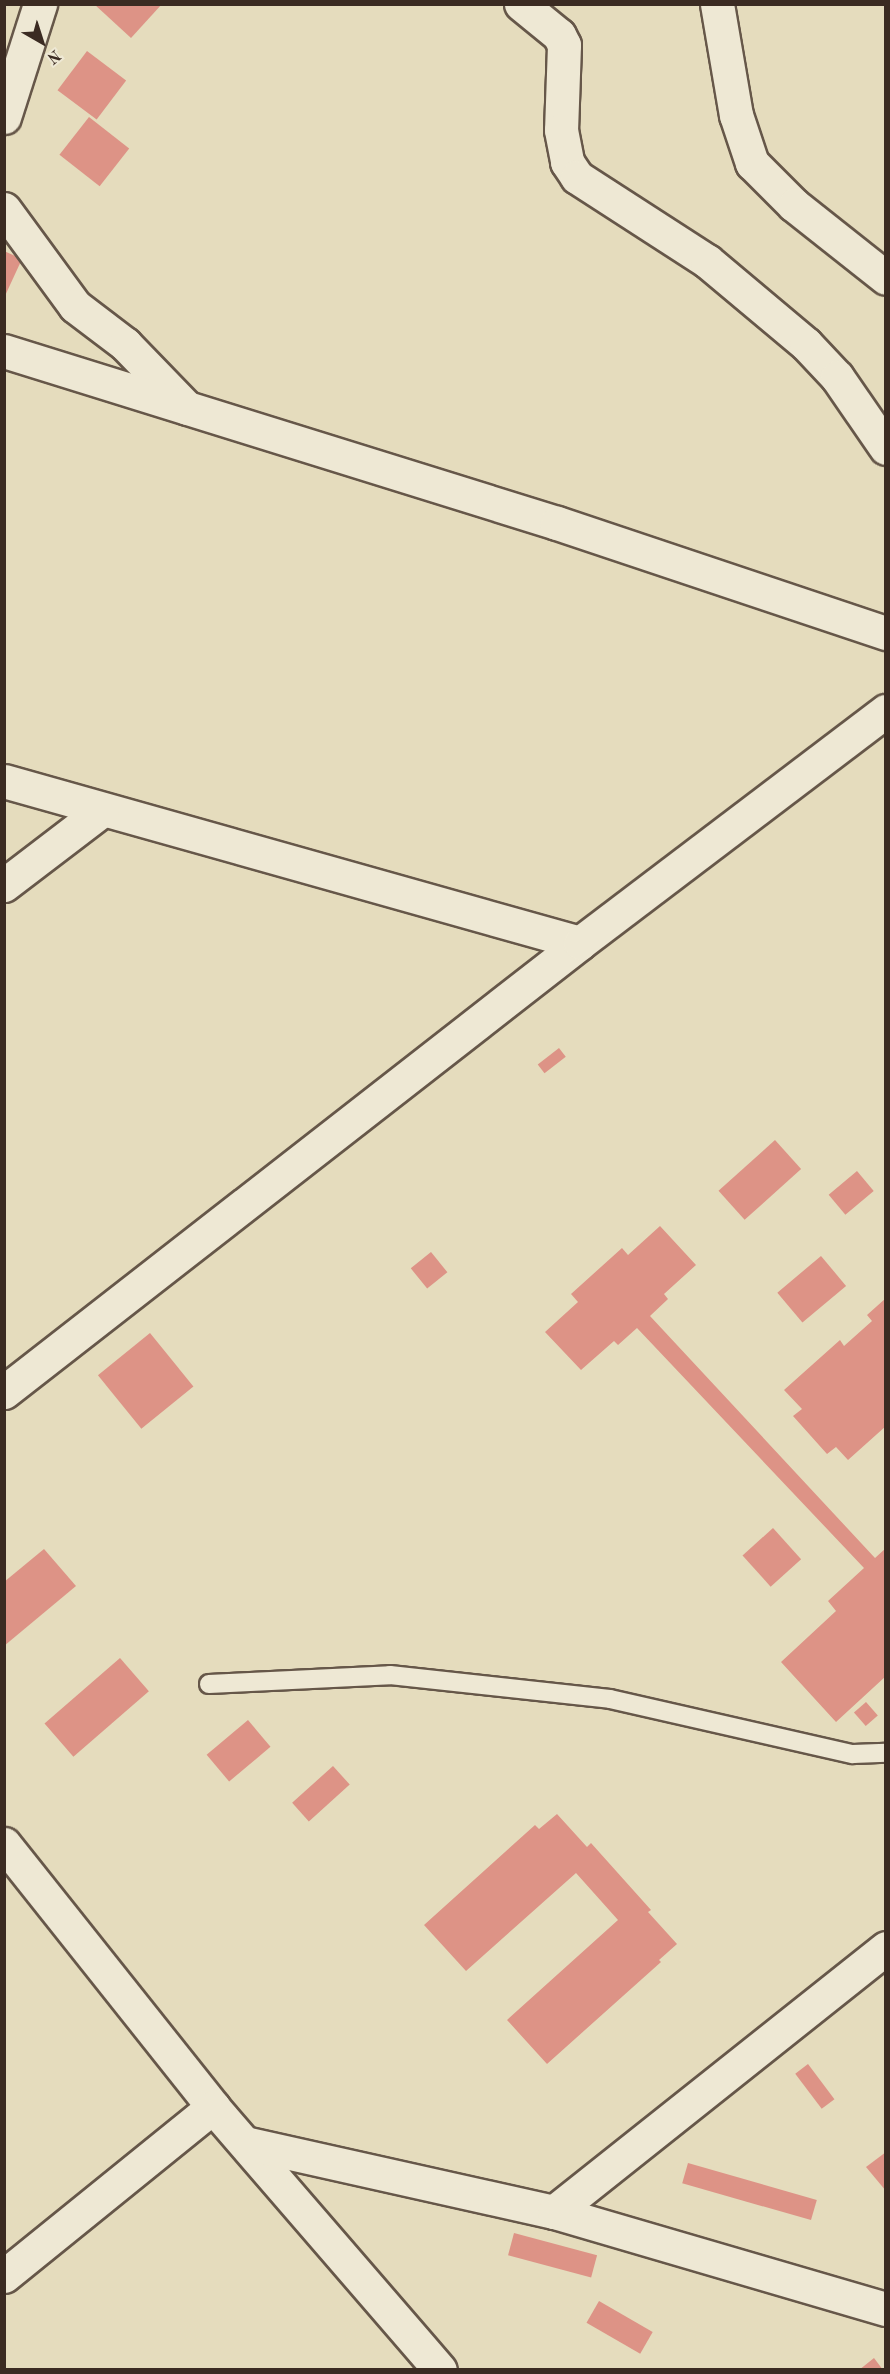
<!DOCTYPE html>
<style>
body{margin:0}
#map{position:relative;width:890px;height:2374px;overflow:hidden;background:#e5dcbd;font-family:"Old Standard TT",serif}
div>[style]{position:absolute}
[style*='--x']{left:calc(var(--x)*1px);top:calc(var(--y)*1px);width:calc(var(--w)*1px);rotate:calc(var(--a)*1deg)}
.building>*{inset:0;background:#dd9386;transform-origin:0 0}
.roads{filter:drop-shadow(2px 0 #665749) drop-shadow(-2px 0 #665749) drop-shadow(0 2px #665749) drop-shadow(0 -2px #665749)}
.lane>*{height:18px;margin:-9px;padding:0 9px;transform-origin:9px;border-radius:9px;background:#eee8d4}
.street>*{height:33px;margin:-16.5px;padding:0 16.5px;transform-origin:16.5px;border-radius:16.5px;background:#eee8d4}
.secondary>*{height:33px;margin:-16.5px;padding:0 16.5px;transform-origin:16.5px;border-radius:16.5px;background:#eee8d4}
span{translate:-50% -50%;white-space:nowrap;text-align:center;line-height:1.15;-webkit-text-stroke:4.5px #eee8d4;paint-order:stroke}
.frame{position:absolute;inset:0;border:6px solid #3b2b22;pointer-events:none}
.north{position:absolute;left:12px;top:12px;width:60px;height:60px;-webkit-text-stroke:4px #eee8d4;paint-order:stroke;rotate:141deg;font-size:16px;font-weight:700;line-height:24px;text-align:center;color:#3b2b22}
.north::after{content:'';display:block;margin:auto;width:21px;height:27px;background:#3b2b22;clip-path:polygon(50% 0,100% 100%,50% 72%,0 100%)}
</style>
<div id="map">
<div class="building">
<i style="clip-path:polygon(94px 4px,162px 4px,131px 38px)"></i>
<i style="left:87px;top:51px;width:49px;height:49px;rotate:37deg"></i>
<i style="left:89px;top:117px;width:51px;height:48px;rotate:38deg"></i>
<i style="clip-path:polygon(4px 251px,22px 259px,4px 298px)"></i>
<i style="left:559px;top:1048px;width:11px;height:27px;rotate:52deg"></i>
<i style="left:775px;top:1140px;width:39px;height:76px;rotate:48deg"></i>
<i style="left:857px;top:1171px;width:26px;height:37px;rotate:50deg"></i>
<i style="clip-path:polygon(660px 1226px,696px 1265px,664px 1294px,668px 1299px,650px 1316px,875px 1558px,886px 1548px,886px 1676px,836px 1722px,781px 1662px,836px 1611px,828px 1601px,864px 1568px,637px 1328px,618px 1345px,614px 1341px,581px 1370px,545px 1332px,578px 1302px,571px 1294px,622px 1248px,628px 1255px)"></i>
<i style="left:431px;top:1252px;width:26px;height:26px;rotate:51deg"></i>
<i style="left:821px;top:1256px;width:39px;height:57px;rotate:50deg"></i>
<i style="clip-path:polygon(886px 1298px,886px 1426px,848px 1460px,836px 1447px,827px 1454px,793px 1416px,802px 1409px,784px 1390px,840px 1340px,844px 1346px,872px 1321px,867px 1315px)"></i>
<i style="left:150px;top:1333px;width:69px;height:67px;rotate:51deg"></i>
<i style="left:773px;top:1528px;width:42px;height:41px;rotate:48deg"></i>
<i style="clip-path:polygon(44px 1549px,76px 1586px,4px 1646px,4px 1582px)"></i>
<i style="left:120px;top:1658px;width:44px;height:100px;rotate:49deg"></i>
<i style="left:866px;top:1702px;width:18px;height:16px;rotate:49deg"></i>
<i style="left:248px;top:1720px;width:35px;height:54px;rotate:50deg"></i>
<i style="left:333px;top:1766px;width:25px;height:55px;rotate:48deg"></i>
<i style="clip-path:polygon(557px 1814px,587px 1847px,591px 1843px,651px 1910px,648px 1912px,677px 1944px,659px 1960px,661px 1962px,547px 2064px,507px 2020px,618px 1920px,576px 1873px,466px 1971px,424px 1925px,535px 1825px,539px 1829px)"></i>
<i style="left:808px;top:2064px;width:44px;height:16px;rotate:53deg"></i>
<i style="clip-path:polygon(886px 2152px,886px 2191px,866px 2167px)"></i>
<i style="left:688px;top:2163px;width:134px;height:21px;rotate:16deg"></i>
<i style="left:514px;top:2233px;width:86px;height:23px;rotate:15deg"></i>
<i style="left:599px;top:2301px;width:62px;height:25px;rotate:30deg"></i>
<i style="clip-path:polygon(874px 2358px,883px 2370px,859px 2370px)"></i>
</div>
<div class="roads">
<div class="lane">
<i style="--x:209;--y:1684;--w:181;--a:-2.8"></i>
<i style="--x:390;--y:1675;--w:221;--a:6.2"></i>
<i style="--x:610;--y:1699;--w:249;--a:12.8"></i>
<i style="--x:853;--y:1754;--w:33;--a:-2"></i>
</div>
<div class="street">
<i style="--x:521;--y:4;--w:49;--a:39.2"></i>
<i style="--x:559;--y:35;--w:11;--a:63"></i>
<i style="--x:564;--y:45;--w:85;--a:92"></i>
<i style="--x:561;--y:130;--w:33;--a:79"></i>
<i style="--x:567;--y:162;--w:18;--a:56"></i>
<i style="--x:577;--y:177;--w:155;--a:32.9"></i>
<i style="--x:707;--y:261;--w:129;--a:40"></i>
<i style="--x:806;--y:344;--w:45;--a:46.8"></i>
<i style="--x:837;--y:377;--w:86;--a:55.4"></i>
<i style="--x:717;--y:4;--w:113;--a:80.3"></i>
<i style="--x:736;--y:115;--w:51;--a:71.6"></i>
<i style="--x:752;--y:163;--w:59;--a:45"></i>
<i style="--x:794;--y:205;--w:117;--a:38.4"></i>
<i style="--x:4;--y:117;--w:119;--a:-72.3"></i>
<i style="--x:4;--y:209;--w:120;--a:53.8"></i>
<i style="--x:75;--y:306;--w:63;--a:37.2"></i>
<i style="--x:125;--y:344;--w:89;--a:45.9"></i>
<i style="--x:4;--y:781;--w:598;--a:15.71"></i>
<i style="--x:4;--y:885;--w:123;--a:-37.4"></i>
<i style="--x:4;--y:1392;--w:730;--a:-37.94"></i>
<i style="--x:580;--y:943;--w:384;--a:-37.2"></i>
<i style="--x:4;--y:1844;--w:336;--a:51.5"></i>
<i style="--x:213;--y:2107;--w:347;--a:49.2"></i>
<i style="--x:245;--y:2143;--w:317;--a:12.6"></i>
<i style="--x:554;--y:2212;--w:346;--a:16.3"></i>
<i style="--x:554;--y:2212;--w:424;--a:-38.5"></i>
<i style="--x:4;--y:2276;--w:269;--a:-39"></i>
</div>
<div class="secondary">
<i style="--x:4;--y:351;--w:579;--a:17.28"></i>
<i style="--x:557;--y:523;--w:347;--a:18.5"></i>
</div>
</div>
<div class="frame"></div>
<div class="north">N</div>
</div>
